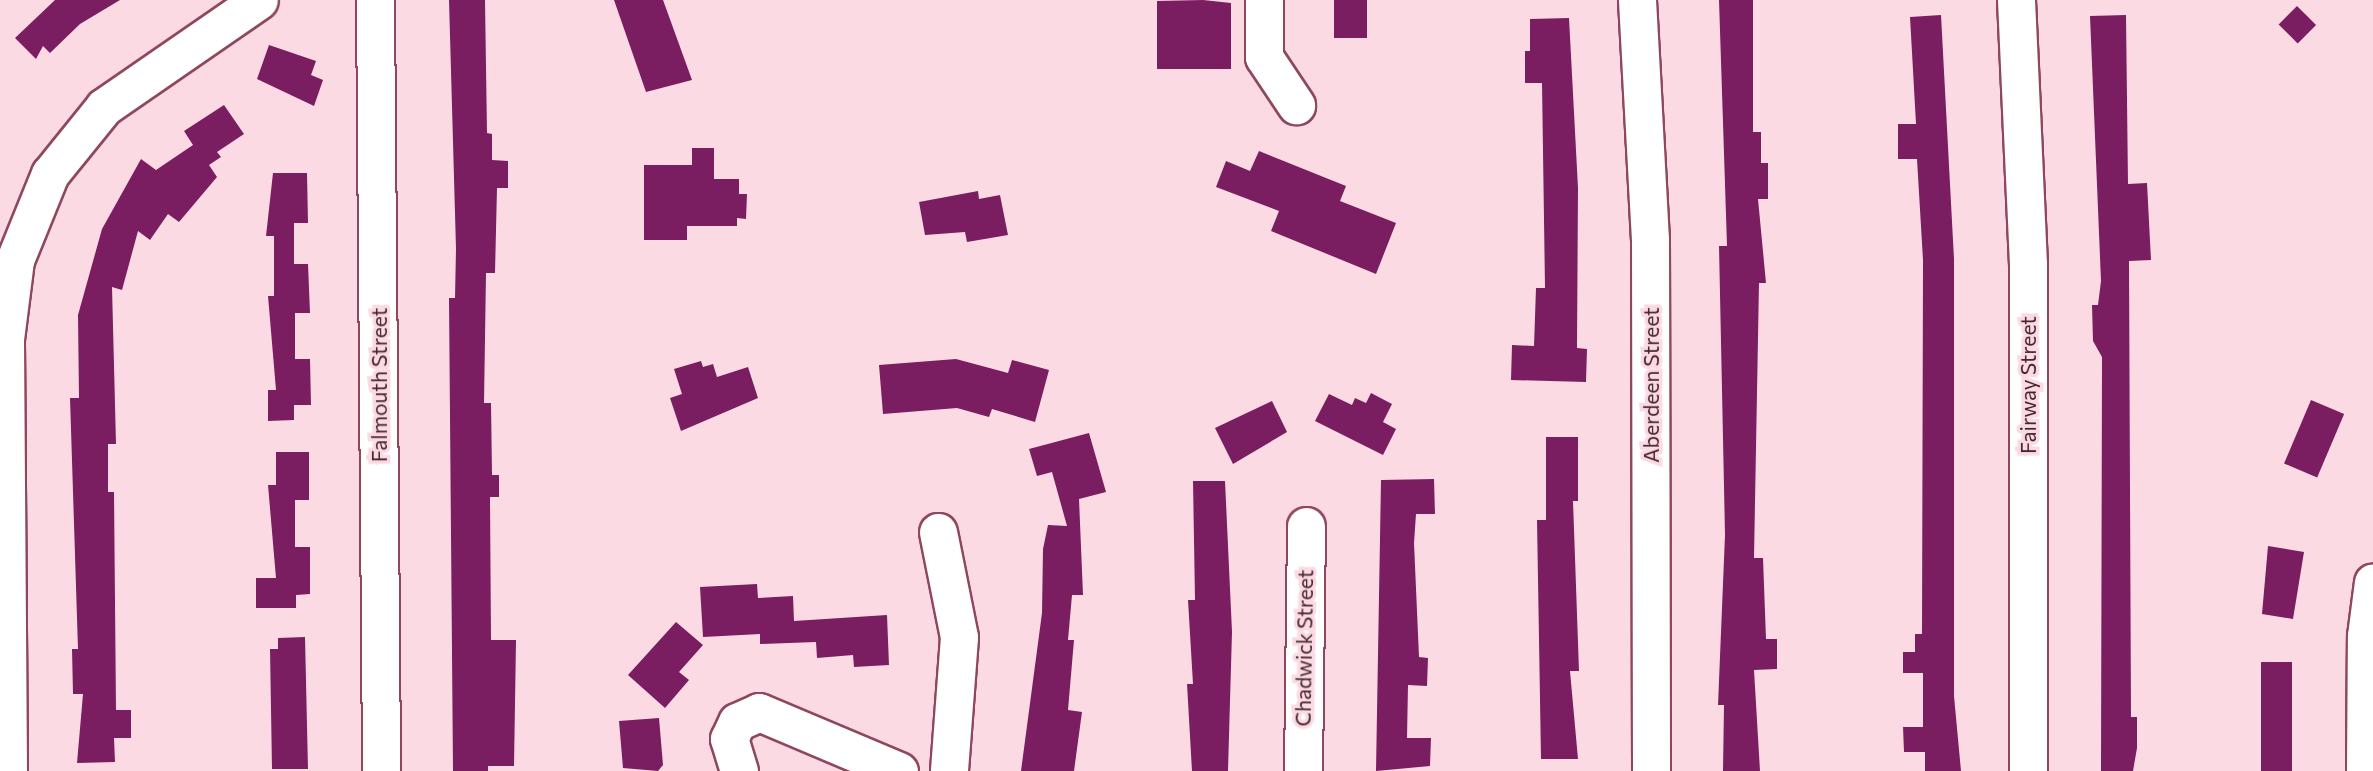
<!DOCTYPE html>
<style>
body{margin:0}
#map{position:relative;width:2373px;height:771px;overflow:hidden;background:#fcdae3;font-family:Commissioner,sans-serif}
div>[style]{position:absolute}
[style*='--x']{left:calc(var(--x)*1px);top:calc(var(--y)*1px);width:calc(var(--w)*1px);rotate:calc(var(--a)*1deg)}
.building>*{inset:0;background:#7a1d61;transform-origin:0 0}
.roads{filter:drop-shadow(2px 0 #8e485e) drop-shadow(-2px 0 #8e485e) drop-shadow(0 2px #8e485e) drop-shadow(0 -2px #8e485e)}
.minor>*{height:37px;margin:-18.5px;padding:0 18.5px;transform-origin:18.5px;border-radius:18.5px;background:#fff}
span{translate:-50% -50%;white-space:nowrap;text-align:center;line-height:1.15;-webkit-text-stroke:7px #fcdae3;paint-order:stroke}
.street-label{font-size:21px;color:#44252e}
</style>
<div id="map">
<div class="building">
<i style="clip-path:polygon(55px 0,120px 0,80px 24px,50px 53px,43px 46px,36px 59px,15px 38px)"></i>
<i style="clip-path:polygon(449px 0,485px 0,487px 133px,492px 134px,492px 160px,508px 161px,508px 188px,497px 188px,495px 273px,486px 273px,484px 403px,491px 403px,492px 475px,499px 475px,499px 497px,490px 497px,491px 640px,516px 640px,514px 766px,488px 766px,488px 771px,453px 771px,449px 298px,455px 298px,456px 249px)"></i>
<i style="clip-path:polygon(614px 0,663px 0,692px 80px,646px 92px)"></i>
<i style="clip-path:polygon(1203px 0,1231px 3px,1231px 69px,1157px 69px,1157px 1px)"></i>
<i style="left:1334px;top:0;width:33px;height:38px"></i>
<i style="clip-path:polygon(1719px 0,1753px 0,1753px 132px,1761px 132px,1761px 163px,1768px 163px,1768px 199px,1758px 199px,1766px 283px,1759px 283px,1754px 558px,1763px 558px,1766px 639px,1777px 639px,1777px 669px,1754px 670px,1760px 771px,1723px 771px,1724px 705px,1718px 705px,1725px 535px,1719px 246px,1727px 246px)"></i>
<i style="left:2297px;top:6px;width:27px;height:26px;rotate:45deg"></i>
<i style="clip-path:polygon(1941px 15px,1954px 259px,1954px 696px,1961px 771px,1925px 771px,1925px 752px,1904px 752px,1903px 727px,1923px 727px,1923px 673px,1903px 673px,1903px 652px,1915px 652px,1915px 634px,1922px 634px,1923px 260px,1917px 159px,1898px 159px,1898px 124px,1916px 124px,1910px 17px)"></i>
<i style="clip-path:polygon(2126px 15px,2128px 184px,2147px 183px,2151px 260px,2129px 261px,2131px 717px,2137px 717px,2137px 748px,2133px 771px,2101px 771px,2102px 357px,2093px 341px,2092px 305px,2098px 305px,2101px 281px,2090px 16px)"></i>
<i style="clip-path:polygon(1569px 18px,1578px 188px,1577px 348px,1587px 349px,1586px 382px,1511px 380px,1512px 345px,1534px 346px,1536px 288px,1545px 288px,1542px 83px,1525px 83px,1525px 51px,1530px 51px,1530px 19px)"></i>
<i style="clip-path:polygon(269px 45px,316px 61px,311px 75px,323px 80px,314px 106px,257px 79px)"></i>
<i style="clip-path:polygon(224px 105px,244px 134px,217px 152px,221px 157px,209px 165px,217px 177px,179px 222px,168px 214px,150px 240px,138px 231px,122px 290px,112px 287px,116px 444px,108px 444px,108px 492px,114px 492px,116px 710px,131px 710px,131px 738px,114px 738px,115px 762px,77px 763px,83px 694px,73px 694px,72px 649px,78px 649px,70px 398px,79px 398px,78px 315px,102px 229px,141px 159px,156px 170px,193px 145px,184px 131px)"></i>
<i style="clip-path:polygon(692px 148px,714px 148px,714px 179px,739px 179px,739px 194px,747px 194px,746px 219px,737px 218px,737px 226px,687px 226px,687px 240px,644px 240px,644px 165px,692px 165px)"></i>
<i style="clip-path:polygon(1259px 151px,1346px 186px,1340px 201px,1396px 223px,1376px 274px,1271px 231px,1279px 211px,1216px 187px,1226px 161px,1250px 171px)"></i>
<i style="clip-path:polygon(273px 173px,307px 173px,308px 223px,294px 223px,294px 264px,308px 264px,310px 313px,295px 313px,295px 359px,310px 359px,311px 405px,294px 405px,294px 420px,268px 421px,268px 390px,276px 390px,268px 296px,274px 296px,274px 236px,266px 236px)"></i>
<i style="clip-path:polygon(978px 191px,979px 199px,1000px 195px,1008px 235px,967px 242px,965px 232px,925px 235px,919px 202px)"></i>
<i style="clip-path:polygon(956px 359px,1008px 373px,1012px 360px,1049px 370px,1035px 422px,992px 409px,989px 417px,957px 408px,883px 414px,879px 365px)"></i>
<i style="clip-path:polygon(701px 361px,703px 367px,713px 364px,717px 377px,748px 367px,758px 398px,681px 431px,670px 398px,682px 394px,674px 369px)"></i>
<i style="clip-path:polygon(1371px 393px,1392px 404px,1383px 422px,1396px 429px,1383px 455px,1315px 421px,1329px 394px,1352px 405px,1355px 398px,1366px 403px)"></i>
<i style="left:2311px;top:400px;width:36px;height:69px;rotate:23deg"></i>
<i style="clip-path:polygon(1272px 401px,1287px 432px,1233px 464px,1215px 428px)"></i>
<i style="clip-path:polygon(1089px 433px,1106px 492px,1079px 499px,1083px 595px,1072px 595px,1068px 640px,1074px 640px,1068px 710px,1082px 712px,1074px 771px,1021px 771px,1042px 613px,1043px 549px,1048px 525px,1067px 526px,1052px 472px,1037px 476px,1029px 449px)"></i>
<i style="clip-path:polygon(1546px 437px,1578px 437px,1578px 501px,1573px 501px,1579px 671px,1570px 671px,1578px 759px,1541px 759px,1537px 520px,1546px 520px)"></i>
<i style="clip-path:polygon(276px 452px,309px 452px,309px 500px,295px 500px,295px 547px,310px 547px,310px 594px,296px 595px,296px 608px,256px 608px,256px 578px,276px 578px,268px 485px,276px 485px)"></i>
<i style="clip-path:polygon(1434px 479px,1435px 514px,1416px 514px,1414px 543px,1419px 657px,1428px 658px,1427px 686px,1408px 685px,1407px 738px,1431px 738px,1430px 766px,1376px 771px,1381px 480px)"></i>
<i style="clip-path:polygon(1193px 481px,1225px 481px,1232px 632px,1228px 771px,1192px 771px,1187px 684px,1193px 684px,1188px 600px,1195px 600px)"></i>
<i style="clip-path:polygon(2268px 546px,2304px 552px,2293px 619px,2262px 614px)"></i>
<i style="clip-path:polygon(757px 584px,758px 598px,793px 596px,794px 621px,887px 615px,889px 665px,854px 667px,853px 655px,817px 658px,816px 642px,760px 644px,760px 634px,703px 637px,700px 587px)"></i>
<i style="clip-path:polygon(676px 622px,703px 645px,679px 672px,689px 680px,665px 708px,628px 675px)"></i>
<i style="clip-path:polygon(305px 637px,308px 769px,272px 769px,270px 649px,278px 649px,278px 638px)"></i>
<i style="left:2261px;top:662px;width:31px;height:109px"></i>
<i style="clip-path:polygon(659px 718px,663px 765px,658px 771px,623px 768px,619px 721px)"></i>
</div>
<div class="roads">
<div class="minor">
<i style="--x:375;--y:0;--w:771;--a:89.55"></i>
<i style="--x:1264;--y:0;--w:57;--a:90"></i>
<i style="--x:1264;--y:57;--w:58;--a:56.3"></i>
<i style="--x:1637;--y:0;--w:239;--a:86.9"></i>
<i style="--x:1650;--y:239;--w:532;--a:89.89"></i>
<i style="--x:2016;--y:0;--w:264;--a:87.4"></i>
<i style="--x:2028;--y:264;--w:507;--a:90"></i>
<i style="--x:938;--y:532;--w:107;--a:78.7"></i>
<i style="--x:959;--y:637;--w:134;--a:94.3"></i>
<i style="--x:8;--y:771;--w:432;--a:-90.4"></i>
<i style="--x:5;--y:339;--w:80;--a:-82.8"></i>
<i style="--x:15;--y:260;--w:93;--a:-67.9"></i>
<i style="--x:50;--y:174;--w:86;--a:-51.1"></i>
<i style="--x:104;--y:107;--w:188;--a:-34.6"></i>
<i style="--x:739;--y:771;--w:34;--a:-107"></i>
<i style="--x:729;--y:739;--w:19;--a:-65"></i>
<i style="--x:737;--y:722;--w:24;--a:-24"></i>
<i style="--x:759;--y:712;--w:152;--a:22.9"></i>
<i style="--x:1303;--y:771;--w:245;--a:-89.3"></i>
<i style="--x:2365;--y:771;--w:135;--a:-89.6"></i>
<i style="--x:2366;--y:636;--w:54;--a:-82.6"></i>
</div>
</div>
<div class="street-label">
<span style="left:379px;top:385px;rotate:-90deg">Falmouth Street</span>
<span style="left:1651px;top:385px;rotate:-90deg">Aberdeen Street</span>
<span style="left:2028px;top:385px;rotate:-90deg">Fairway Street</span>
<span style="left:1304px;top:648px;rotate:-89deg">Chadwick Street</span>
</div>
</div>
